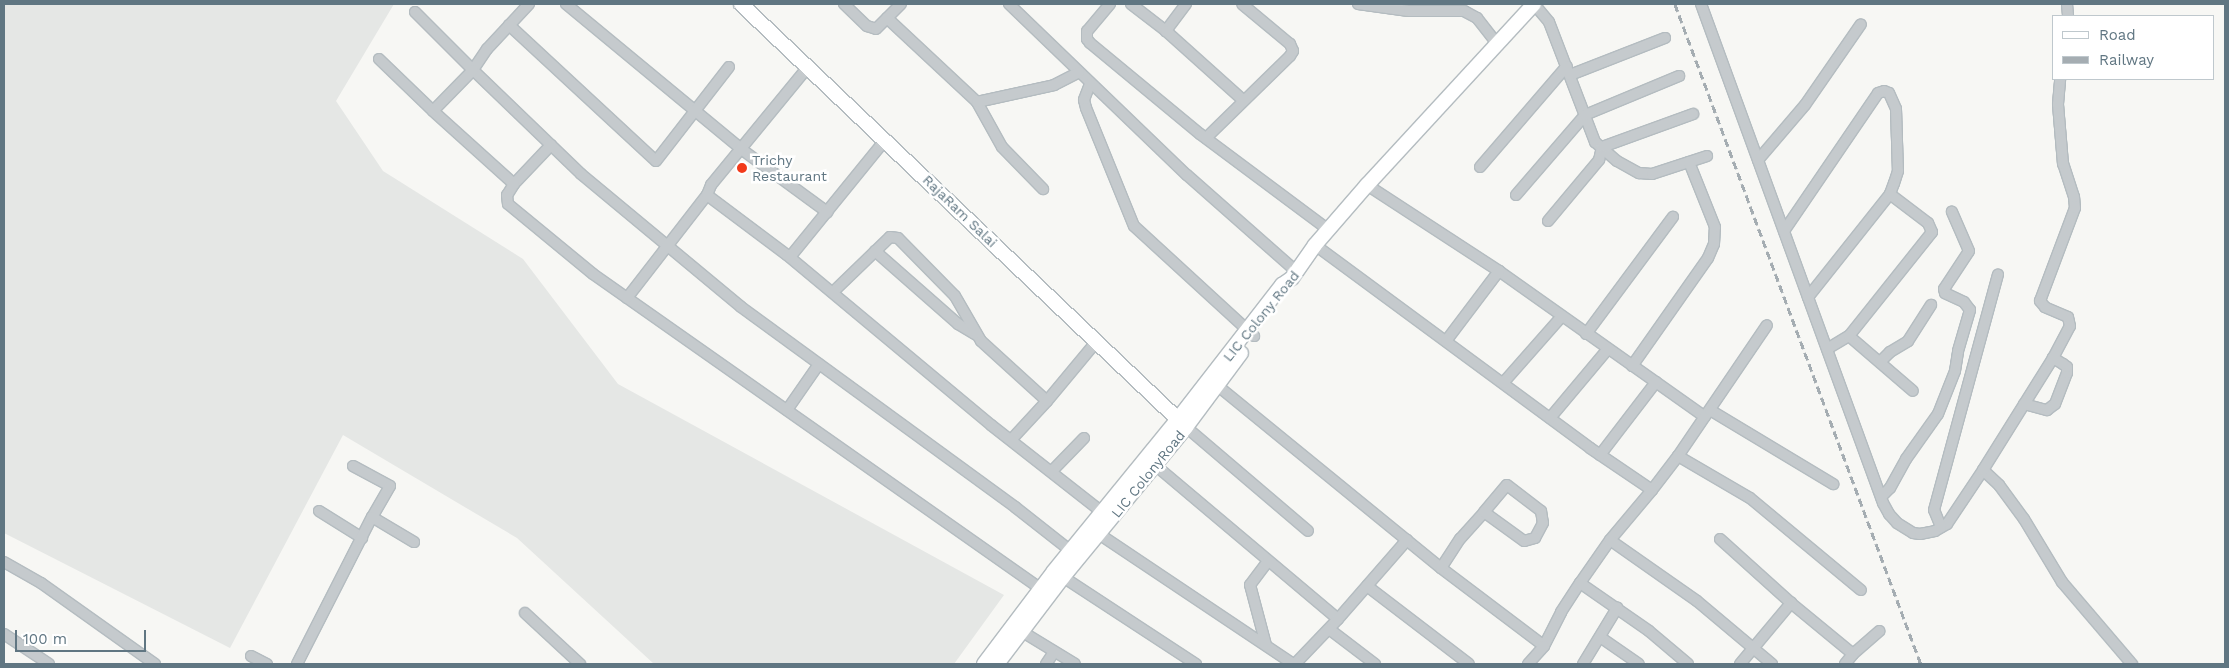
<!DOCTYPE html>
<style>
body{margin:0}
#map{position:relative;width:2229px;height:668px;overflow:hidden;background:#f7f7f4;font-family:"Work Sans",sans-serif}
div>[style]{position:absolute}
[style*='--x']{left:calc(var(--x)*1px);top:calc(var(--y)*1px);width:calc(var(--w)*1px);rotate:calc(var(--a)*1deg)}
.built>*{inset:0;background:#e5e7e5}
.roads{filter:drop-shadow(1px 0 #b4bcc0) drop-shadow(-1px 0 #b4bcc0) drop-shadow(0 1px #b4bcc0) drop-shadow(0 -1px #b4bcc0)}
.street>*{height:10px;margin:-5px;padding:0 5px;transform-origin:5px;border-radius:5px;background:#c5cacd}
.secondary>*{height:14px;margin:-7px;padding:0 7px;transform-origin:7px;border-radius:7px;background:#fff}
.rail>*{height:2.5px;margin-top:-1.25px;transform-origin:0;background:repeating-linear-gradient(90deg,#a5adb2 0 8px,transparent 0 12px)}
.dots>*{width:14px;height:14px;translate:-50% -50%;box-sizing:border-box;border:2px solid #fff;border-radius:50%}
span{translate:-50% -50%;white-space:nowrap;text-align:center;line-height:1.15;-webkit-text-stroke:5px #fff;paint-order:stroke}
.poi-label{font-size:14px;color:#607682}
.left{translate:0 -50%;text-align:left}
.street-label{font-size:14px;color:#607682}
.frame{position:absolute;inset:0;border:5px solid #607682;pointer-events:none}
.legend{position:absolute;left:2052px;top:15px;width:162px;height:65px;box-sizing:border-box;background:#fff;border:1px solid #bfc8cd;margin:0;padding:6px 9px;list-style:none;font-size:15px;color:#607682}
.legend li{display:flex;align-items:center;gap:10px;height:25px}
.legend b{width:25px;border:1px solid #bfc8cd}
.scale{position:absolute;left:15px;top:630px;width:131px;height:22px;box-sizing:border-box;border:2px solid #607682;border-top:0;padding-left:6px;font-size:15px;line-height:18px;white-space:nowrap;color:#607682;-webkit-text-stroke:4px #fff;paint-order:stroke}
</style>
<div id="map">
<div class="built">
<i style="clip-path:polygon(4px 4px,394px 4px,336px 101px,383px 171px,523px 259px,618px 384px,1004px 595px,954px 664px,654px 664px,517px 538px,343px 435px,230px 648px,4px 533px)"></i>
</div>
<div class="roads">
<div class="street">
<i style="--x:529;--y:4;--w:62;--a:133"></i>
<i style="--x:487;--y:49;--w:25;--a:124"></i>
<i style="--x:473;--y:70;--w:150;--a:43.9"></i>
<i style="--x:581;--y:174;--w:208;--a:39.7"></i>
<i style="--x:741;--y:307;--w:339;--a:36.1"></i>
<i style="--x:1015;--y:507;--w:71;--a:38.2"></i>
<i style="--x:566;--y:4;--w:227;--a:39.6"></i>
<i style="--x:741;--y:149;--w:107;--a:36.2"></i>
<i style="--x:844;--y:4;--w:32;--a:44"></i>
<i style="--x:867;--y:26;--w:9;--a:18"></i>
<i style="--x:876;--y:29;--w:35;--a:-45"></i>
<i style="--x:1009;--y:4;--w:247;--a:43.9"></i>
<i style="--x:1187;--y:175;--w:147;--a:41.4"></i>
<i style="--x:1110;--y:4;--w:35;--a:130"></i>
<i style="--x:1087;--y:31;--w:8;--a:90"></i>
<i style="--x:1087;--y:39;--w:5;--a:53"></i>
<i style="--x:1090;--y:43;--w:143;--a:39.6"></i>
<i style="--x:1200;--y:134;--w:161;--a:36.7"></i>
<i style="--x:1131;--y:4;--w:44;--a:37.6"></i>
<i style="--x:1186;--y:4;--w:34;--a:127"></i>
<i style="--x:1166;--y:31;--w:103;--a:41.9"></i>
<i style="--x:1358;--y:4;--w:51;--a:7.8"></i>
<i style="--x:1409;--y:11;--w:55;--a:0"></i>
<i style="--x:1464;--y:11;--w:15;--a:28"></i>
<i style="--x:1477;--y:18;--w:34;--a:52"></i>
<i style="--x:1534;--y:4;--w:23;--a:50"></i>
<i style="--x:1549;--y:22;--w:129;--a:69"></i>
<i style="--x:1595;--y:142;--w:29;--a:41"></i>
<i style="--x:1617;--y:161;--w:25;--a:29"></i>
<i style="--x:1639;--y:173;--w:13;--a:4"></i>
<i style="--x:1652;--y:174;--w:58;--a:-18.1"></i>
<i style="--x:1701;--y:4;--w:531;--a:69.96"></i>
<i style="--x:1883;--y:503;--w:13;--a:61"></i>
<i style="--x:1889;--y:514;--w:12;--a:48"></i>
<i style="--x:1897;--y:523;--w:19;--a:32"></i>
<i style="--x:1913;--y:533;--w:7;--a:8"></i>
<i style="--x:1920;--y:534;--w:15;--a:-11"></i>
<i style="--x:1935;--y:531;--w:14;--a:-30"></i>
<i style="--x:1947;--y:524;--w:65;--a:-56.3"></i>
<i style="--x:1983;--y:470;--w:22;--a:43"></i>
<i style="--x:1999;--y:485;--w:42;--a:53.7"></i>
<i style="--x:2024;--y:519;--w:74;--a:58.9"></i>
<i style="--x:2062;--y:582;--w:108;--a:49.5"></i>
<i style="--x:2067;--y:4;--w:12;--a:85"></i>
<i style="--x:415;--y:12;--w:82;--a:45"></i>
<i style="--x:473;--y:70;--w:57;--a:134.3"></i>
<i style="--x:433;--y:111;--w:109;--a:42"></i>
<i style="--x:887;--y:18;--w:123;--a:43"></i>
<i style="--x:977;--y:102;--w:51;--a:60.9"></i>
<i style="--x:1002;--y:147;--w:59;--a:45.7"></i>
<i style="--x:509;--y:25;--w:200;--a:42.8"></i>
<i style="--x:656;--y:161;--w:119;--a:-52.2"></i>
<i style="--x:379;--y:59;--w:75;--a:43.9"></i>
<i style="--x:1570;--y:75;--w:102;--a:-21.3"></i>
<i style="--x:1090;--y:84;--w:17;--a:111"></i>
<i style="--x:1084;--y:100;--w:8;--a:76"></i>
<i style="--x:1086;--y:108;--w:127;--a:67.9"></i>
<i style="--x:1134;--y:226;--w:163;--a:42.5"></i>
<i style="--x:977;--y:102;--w:79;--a:-12.4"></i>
<i style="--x:1054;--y:85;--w:28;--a:-27"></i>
<i style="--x:1206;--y:138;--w:117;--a:-44.3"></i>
<i style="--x:1290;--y:56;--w:6;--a:-59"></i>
<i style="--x:1293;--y:51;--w:8;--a:-113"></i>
<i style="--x:1290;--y:44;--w:62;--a:-140.2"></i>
<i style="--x:551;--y:145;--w:54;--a:133.5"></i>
<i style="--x:514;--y:184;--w:13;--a:122"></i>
<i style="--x:507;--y:195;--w:9;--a:84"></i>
<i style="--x:508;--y:204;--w:110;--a:39.5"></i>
<i style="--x:593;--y:274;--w:548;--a:35.11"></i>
<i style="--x:1758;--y:160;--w:72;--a:-49.5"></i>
<i style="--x:1805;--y:105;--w:98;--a:-55.3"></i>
<i style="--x:1480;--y:167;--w:133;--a:-49.3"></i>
<i style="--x:1367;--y:185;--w:158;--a:33.1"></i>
<i style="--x:1499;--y:271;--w:252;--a:35.3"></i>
<i style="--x:707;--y:195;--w:11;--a:-68"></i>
<i style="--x:711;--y:185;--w:153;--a:-50.6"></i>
<i style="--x:1516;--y:195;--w:106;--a:-49.2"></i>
<i style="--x:1585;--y:115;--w:102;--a:-22.5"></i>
<i style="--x:1548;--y:221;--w:80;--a:-50.1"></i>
<i style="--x:1599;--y:160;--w:13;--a:-77"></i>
<i style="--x:1602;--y:147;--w:97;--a:-19.9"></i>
<i style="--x:1784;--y:231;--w:167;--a:-55.7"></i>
<i style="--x:1878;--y:93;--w:6;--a:-18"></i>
<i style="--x:1884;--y:91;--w:5;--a:22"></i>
<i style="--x:1889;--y:93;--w:17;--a:66"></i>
<i style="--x:1896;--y:109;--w:62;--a:88.2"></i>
<i style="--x:1898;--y:171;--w:13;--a:108"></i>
<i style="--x:1894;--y:183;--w:12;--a:110"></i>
<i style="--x:1890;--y:194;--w:132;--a:128.5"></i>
<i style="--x:1315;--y:245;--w:342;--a:36.4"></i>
<i style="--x:1590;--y:448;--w:75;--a:34.1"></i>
<i style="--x:1652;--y:490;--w:43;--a:-52.6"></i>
<i style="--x:1678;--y:456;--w:158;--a:-55.8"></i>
<i style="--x:875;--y:251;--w:111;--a:41.3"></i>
<i style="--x:958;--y:324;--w:21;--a:31"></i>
<i style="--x:790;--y:257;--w:152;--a:-50.9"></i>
<i style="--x:833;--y:292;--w:79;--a:-44"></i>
<i style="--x:890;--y:237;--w:8;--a:7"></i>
<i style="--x:898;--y:238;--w:81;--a:45.5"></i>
<i style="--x:955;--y:296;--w:52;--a:60"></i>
<i style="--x:981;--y:341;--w:89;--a:42.3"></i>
<i style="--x:1047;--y:401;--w:53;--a:132.7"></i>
<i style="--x:627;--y:298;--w:130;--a:-52.2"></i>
<i style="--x:707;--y:195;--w:100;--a:36.9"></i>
<i style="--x:787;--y:255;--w:266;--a:39.8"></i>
<i style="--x:991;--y:425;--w:141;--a:38.1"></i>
<i style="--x:1586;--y:334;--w:146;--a:-53.4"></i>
<i style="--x:1849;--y:336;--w:84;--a:40.7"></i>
<i style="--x:1446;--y:341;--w:88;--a:-52.9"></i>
<i style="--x:1827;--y:349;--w:26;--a:-31"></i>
<i style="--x:1849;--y:336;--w:133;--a:-51.4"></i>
<i style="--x:1932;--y:232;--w:10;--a:-114"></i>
<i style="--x:1928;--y:223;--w:48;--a:-142.7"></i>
<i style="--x:1880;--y:362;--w:14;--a:-45"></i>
<i style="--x:1890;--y:352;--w:21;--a:-31"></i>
<i style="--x:1908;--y:341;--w:43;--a:-57.4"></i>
<i style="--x:1632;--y:366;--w:132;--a:-54.9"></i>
<i style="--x:1708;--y:258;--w:15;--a:-67"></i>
<i style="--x:1714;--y:244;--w:17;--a:-87"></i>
<i style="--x:1715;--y:227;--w:70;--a:-111.8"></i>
<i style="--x:1213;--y:382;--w:294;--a:39.2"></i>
<i style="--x:1441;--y:568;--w:129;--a:37.1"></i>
<i style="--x:1544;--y:646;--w:38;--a:-63"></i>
<i style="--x:1561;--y:612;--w:35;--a:-57"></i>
<i style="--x:1580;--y:583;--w:52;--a:-55.1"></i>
<i style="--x:1610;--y:540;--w:65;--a:-50"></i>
<i style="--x:1503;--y:383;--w:89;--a:-48.6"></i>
<i style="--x:1047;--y:401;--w:78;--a:-50.2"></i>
<i style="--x:2024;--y:404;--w:24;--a:15"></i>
<i style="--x:2047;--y:410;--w:10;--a:-37"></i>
<i style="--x:2055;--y:404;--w:33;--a:-69"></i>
<i style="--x:2067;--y:373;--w:6;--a:-90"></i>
<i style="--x:2067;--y:367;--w:5;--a:-143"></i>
<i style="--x:2063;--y:364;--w:12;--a:-149"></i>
<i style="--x:787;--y:410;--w:56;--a:-55.2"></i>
<i style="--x:1710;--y:410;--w:144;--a:31"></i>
<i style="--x:1550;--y:418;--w:90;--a:-50"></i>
<i style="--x:1186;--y:427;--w:160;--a:40.4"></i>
<i style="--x:1600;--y:455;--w:92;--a:-52.5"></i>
<i style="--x:1678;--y:456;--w:83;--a:30.3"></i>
<i style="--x:1750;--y:498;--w:144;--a:39.7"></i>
<i style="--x:1155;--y:465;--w:239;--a:40.1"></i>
<i style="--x:1338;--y:619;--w:62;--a:133.7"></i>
<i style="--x:353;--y:466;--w:42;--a:28.4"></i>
<i style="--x:390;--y:486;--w:36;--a:120"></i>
<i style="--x:1983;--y:470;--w:132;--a:-58"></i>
<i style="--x:2053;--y:358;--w:36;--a:-62"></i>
<i style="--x:2070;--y:326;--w:9;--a:-103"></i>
<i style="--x:2068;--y:317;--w:25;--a:-157"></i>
<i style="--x:2045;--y:307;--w:8;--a:-130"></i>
<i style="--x:2040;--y:301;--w:99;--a:-69.4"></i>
<i style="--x:2075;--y:208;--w:11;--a:-95"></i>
<i style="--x:2074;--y:197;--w:35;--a:-108"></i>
<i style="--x:2063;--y:164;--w:60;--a:-94.8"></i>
<i style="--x:2058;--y:104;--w:25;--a:-85"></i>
<i style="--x:1052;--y:471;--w:46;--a:-45.9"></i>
<i style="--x:1881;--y:497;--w:13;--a:-45"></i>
<i style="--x:1890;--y:488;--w:33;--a:-61"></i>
<i style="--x:1906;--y:459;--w:55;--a:-54.6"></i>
<i style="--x:1938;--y:414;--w:46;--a:-68.4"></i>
<i style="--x:1955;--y:371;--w:20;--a:-81"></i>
<i style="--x:1958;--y:351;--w:43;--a:-73.7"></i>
<i style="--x:1970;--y:310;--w:10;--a:-127"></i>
<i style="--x:1964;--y:302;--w:21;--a:-155"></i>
<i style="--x:1945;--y:293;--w:4;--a:-104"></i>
<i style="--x:1944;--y:289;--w:45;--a:-56.7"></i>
<i style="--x:1969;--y:251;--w:43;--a:-113.6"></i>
<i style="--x:319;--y:511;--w:51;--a:32.1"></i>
<i style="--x:1941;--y:527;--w:18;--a:-112"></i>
<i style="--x:1934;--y:510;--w:244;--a:-74.8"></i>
<i style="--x:1099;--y:534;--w:234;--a:33.8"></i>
<i style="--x:1720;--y:539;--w:96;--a:42"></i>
<i style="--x:1791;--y:603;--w:80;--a:39.4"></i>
<i style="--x:1853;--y:654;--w:35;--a:-41"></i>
<i style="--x:1610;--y:540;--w:106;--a:35"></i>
<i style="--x:1697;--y:601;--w:98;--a:40"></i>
<i style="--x:4;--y:562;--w:43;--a:29.6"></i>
<i style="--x:41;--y:583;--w:140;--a:35.4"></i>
<i style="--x:1441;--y:568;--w:35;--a:-57"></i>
<i style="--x:1460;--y:539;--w:36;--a:-48"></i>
<i style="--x:1484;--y:512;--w:35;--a:-50"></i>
<i style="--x:1507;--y:485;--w:43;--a:37.4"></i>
<i style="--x:1541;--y:511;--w:12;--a:81"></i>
<i style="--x:1543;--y:523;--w:17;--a:118"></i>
<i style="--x:1535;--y:538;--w:11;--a:165"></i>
<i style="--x:1524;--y:541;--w:49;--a:-144.1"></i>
<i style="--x:1063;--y:577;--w:159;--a:33.2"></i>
<i style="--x:1580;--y:583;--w:84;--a:34.8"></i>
<i style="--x:1649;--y:631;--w:51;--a:40.2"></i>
<i style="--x:1367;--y:586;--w:128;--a:37.4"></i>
<i style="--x:525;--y:613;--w:75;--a:42.8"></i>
<i style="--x:1338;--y:619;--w:105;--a:-48.9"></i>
<i style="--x:1329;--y:629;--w:58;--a:37.3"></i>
<i style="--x:1021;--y:631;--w:63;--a:31.4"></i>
<i style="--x:4;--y:634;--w:54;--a:33.7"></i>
<i style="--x:1600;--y:637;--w:47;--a:34.7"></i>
<i style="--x:1266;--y:645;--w:62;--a:-104.9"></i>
<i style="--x:1250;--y:585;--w:30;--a:-53"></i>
<i style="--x:251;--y:656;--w:18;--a:27"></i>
<i style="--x:297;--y:664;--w:165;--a:-63"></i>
<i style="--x:372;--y:517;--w:49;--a:30.8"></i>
<i style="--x:1046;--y:664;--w:14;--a:-56"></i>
<i style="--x:1528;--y:664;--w:24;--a:-48"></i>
<i style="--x:1583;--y:664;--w:66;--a:-58.7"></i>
<i style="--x:1740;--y:664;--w:80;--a:-50.1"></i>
<i style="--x:1845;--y:664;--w:13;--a:-51"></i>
</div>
<div class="secondary">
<i style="--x:741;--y:4;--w:614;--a:43.55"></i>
<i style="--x:984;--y:664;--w:116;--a:-53"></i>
<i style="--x:1054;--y:571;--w:196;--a:-50.8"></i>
<i style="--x:1178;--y:419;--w:170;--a:-52.2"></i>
<i style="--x:1282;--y:285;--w:12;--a:-35"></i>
<i style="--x:1292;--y:278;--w:40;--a:-55.1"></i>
<i style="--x:1315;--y:245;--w:79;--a:-49.1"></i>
<i style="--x:1367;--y:185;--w:246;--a:-47.3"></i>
<i style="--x:997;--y:664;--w:109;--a:-52.8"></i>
<i style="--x:1063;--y:577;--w:194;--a:-50.6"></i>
<i style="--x:1186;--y:427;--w:92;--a:-53.4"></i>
</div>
</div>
<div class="rail">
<i style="--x:1675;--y:4;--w:704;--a:69.56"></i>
</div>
<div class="dots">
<i style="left:742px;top:168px;background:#f23a1a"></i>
</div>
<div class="poi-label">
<span class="left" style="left:752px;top:168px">Trichy<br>Restaurant</span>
</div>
<div class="street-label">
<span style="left:960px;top:211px;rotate:44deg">RajaRam Salai</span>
<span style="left:1261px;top:316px;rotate:-51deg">LIC Colony Road</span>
<span style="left:1148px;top:474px;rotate:-51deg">LIC ColonyRoad</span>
</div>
<div class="frame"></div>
<ul class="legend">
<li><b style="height:6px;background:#fff"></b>Road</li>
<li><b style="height:6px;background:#a5adb2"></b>Railway</li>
</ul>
<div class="scale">100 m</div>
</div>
